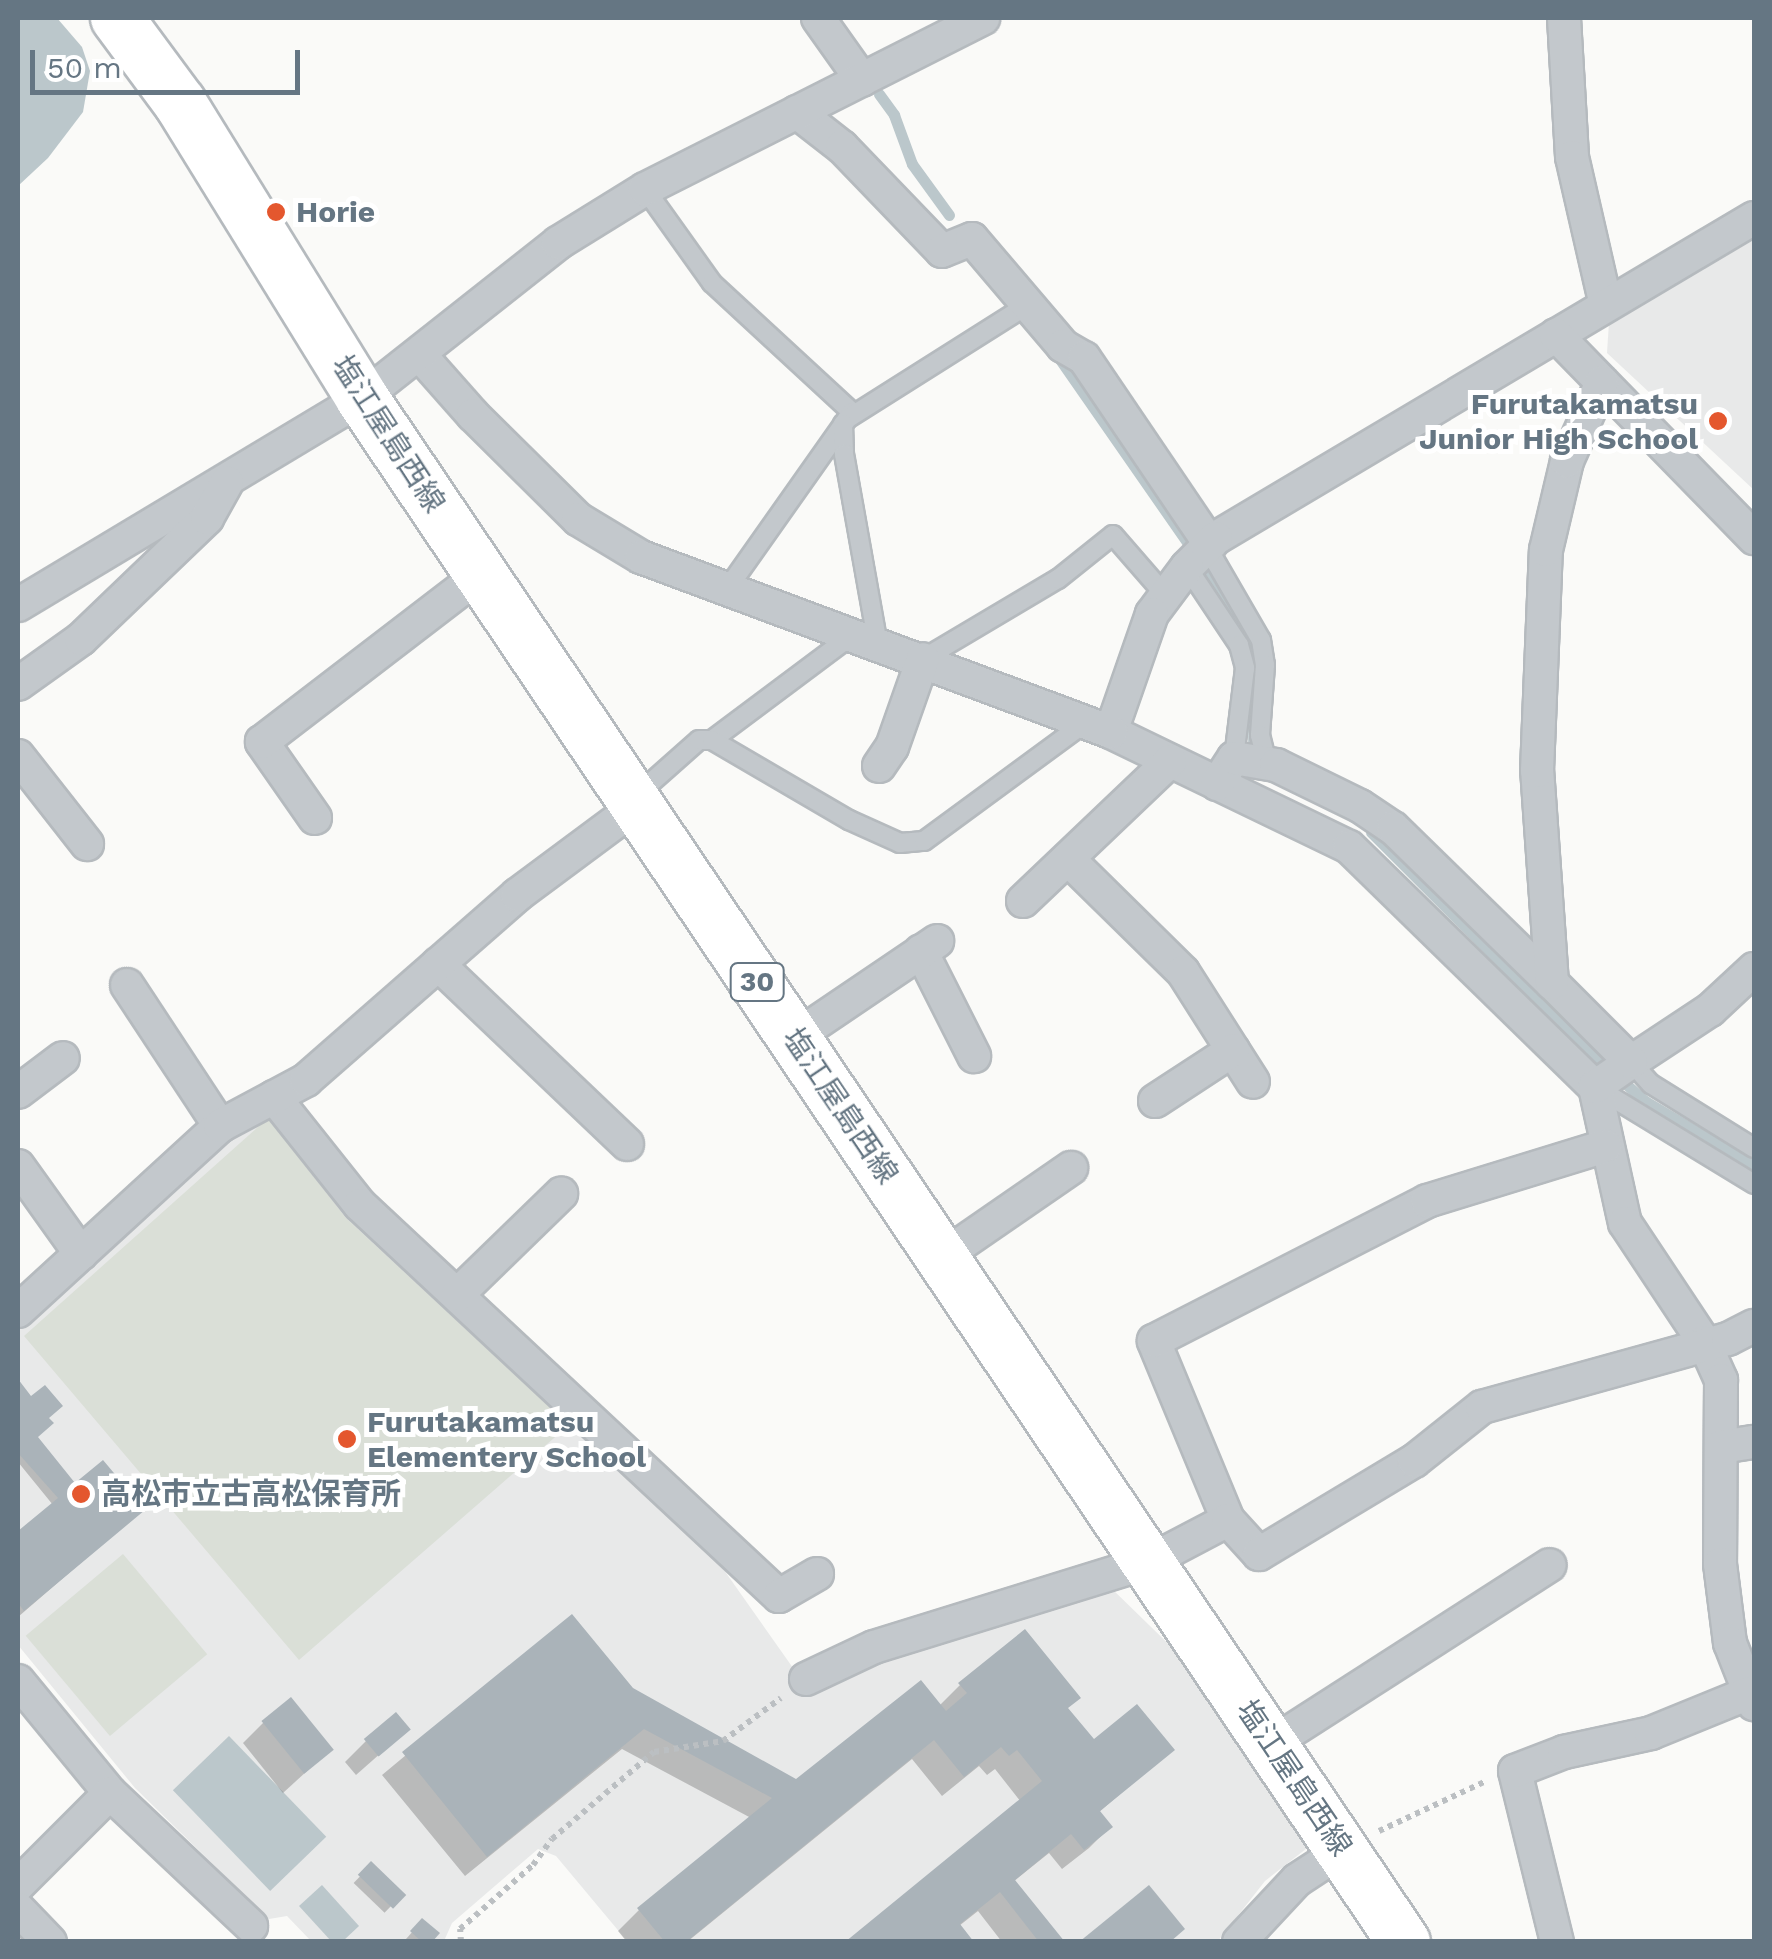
<!DOCTYPE html>
<meta charset="utf-8">
<style>
body{margin:0}
#map{position:relative;width:1772px;height:1959px;overflow:hidden;background:#fafaf8;font-family:"Work Sans","Noto Sans JP",sans-serif}
div>[style]{position:absolute}
[style*='--x']{left:calc(var(--x)*1px);top:calc(var(--y)*1px);width:calc(var(--w)*1px);rotate:calc(var(--a)*1deg)}
.built>*{inset:0;background:#e8e9e9}
.green>*{inset:0;background:#dadfd7;transform-origin:0 0}
.water>*{inset:0;background:#bbc7cb;transform-origin:0 0}
.shadow>*{inset:0;background:#0003;transform-origin:0 0}
.stream>*{height:11px;margin:-5.5px;padding:0 5.5px;transform-origin:5.5px;border-radius:5.5px;background:#bbc7cb}
.building>*{inset:0;background:#aab3b9;transform-origin:0 0}
.path>*{height:6px;margin-top:-3px;transform-origin:0;background:repeating-linear-gradient(90deg,#bbbfc2 0 5px,transparent 0 10px)}
.roads{filter:drop-shadow(2px 0 #b5babe) drop-shadow(-2px 0 #b5babe) drop-shadow(0 2px #b5babe) drop-shadow(0 -2px #b5babe)}
.service>*{height:18px;margin:-9px;padding:0 9px;transform-origin:9px;border-radius:9px;background:#c3c8cc}
.minor>*{height:32px;margin:-16px;padding:0 16px;transform-origin:16px;border-radius:16px;background:#c3c8cc}
.primary>*{height:52px;margin:-26px;padding:0 26px;transform-origin:26px;border-radius:26px;background:#fff}
.dots>*{width:28px;height:28px;translate:-50% -50%;box-sizing:border-box;border:5px solid #fff;border-radius:50%}
span{translate:-50% -50%;white-space:nowrap;text-align:center;line-height:1.15;-webkit-text-stroke:10px #fff;paint-order:stroke}
.shield-label span{padding:2px 8px;background:#fff;border:2px solid;border-radius:8px;-webkit-text-stroke-width:0}
.shield-label{font-size:28px;color:#657683;font-weight:700}
.poi-label{font-size:30px;color:#657683;font-weight:700}
.left{translate:0 -50%;text-align:left}
.right{translate:-100% -50%;text-align:right}
.street-label{font-size:30px;color:#657683}
.frame{position:absolute;inset:0;border:20px solid #657683;pointer-events:none}
.scale{position:absolute;left:30px;top:50px;width:270px;height:45px;box-sizing:border-box;border:5px solid #657683;border-top:0;padding-left:12px;font-size:30px;line-height:35px;white-space:nowrap;color:#657683;-webkit-text-stroke:8px #fff;paint-order:stroke}
</style>
<div id="map">
<div class="built">
<i style="clip-path:polygon(1754px 236px,1754px 490px,1607px 353px,1609px 322px)"></i>
<i style="clip-path:polygon(267px 1109px,700px 1536px,810px 1692px,873px 1662px,1108px 1585px,1188px 1663px,1311px 1845px,1265px 1881px,1218px 1941px,627px 1941px,556px 1856px,538px 1849px,452px 1923px,444px 1941px,311px 1941px,287px 1916px,269px 1919px,135px 1788px,18px 1645px,18px 1327px)"></i>
</div>
<div class="green">
<i style="clip-path:polygon(268px 1118px,346px 1218px,569px 1425px,299px 1660px,24px 1336px)"></i>
<i style="left:123px;top:1554px;width:131px;height:127px;rotate:50deg"></i>
</div>
<div class="water">
<i style="clip-path:polygon(18px 18px,57px 18px,82px 47px,90px 71px,83px 112px,48px 158px,18px 186px)"></i>
<i style="left:229px;top:1736px;width:140px;height:78px;rotate:46deg"></i>
<i style="clip-path:polygon(322px 1885px,359px 1926px,343px 1941px,331px 1941px,299px 1906px)"></i>
</div>
<div class="shadow">
<i style="clip-path:polygon(18px 1383px,47px 1419px,36px 1438px,72px 1482px,142px 1510px,18px 1617px,18px 1534px,53px 1505px,18px 1462px)"></i>
<i style="clip-path:polygon(572px 1617px,631px 1690px,797px 1782px,939px 1706px,960px 1685px,1066px 1709px,1094px 1743px,1171px 1750px,1098px 1813px,1110px 1827px,1089px 1848px,1062px 1869px,1049px 1853px,1013px 1882px,1062px 1942px,1002px 1942px,978px 1911px,959px 1926px,849px 1942px,1021px 1802px,995px 1769px,987px 1775px,979px 1766px,942px 1796px,912px 1759px,687px 1942px,627px 1942px,618px 1931px,639px 1910px,751px 1818px,622px 1749px,465px 1876px,382px 1775px)"></i>
<i style="clip-path:polygon(264px 1722px,331px 1749px,283px 1793px,243px 1743px)"></i>
<i style="clip-path:polygon(407px 1730px,356px 1775px,345px 1762px,366px 1741px)"></i>
<i style="left:371px;top:1865px;width:43px;height:25px;rotate:44deg"></i>
<i style="clip-path:polygon(422px 1921px,429px 1942px,409px 1942px,406px 1939px)"></i>
</div>
<div class="stream">
<i style="--x:879;--y:94;--w:26;--a:54"></i>
<i style="--x:894;--y:115;--w:52;--a:69.8"></i>
<i style="--x:912;--y:164;--w:63;--a:54"></i>
<i style="--x:1057;--y:355;--w:263;--a:55.2"></i>
<i style="--x:1207;--y:571;--w:80;--a:59.9"></i>
<i style="--x:1247;--y:640;--w:24;--a:73"></i>
<i style="--x:1254;--y:663;--w:95;--a:90.6"></i>
<i style="--x:1371;--y:832;--w:313;--a:45.1"></i>
<i style="--x:1592;--y:1054;--w:71;--a:41.6"></i>
<i style="--x:1645;--y:1101;--w:127;--a:30.8"></i>
</div>
<div class="building">
<i style="clip-path:polygon(18px 1379px,31px 1396px,45px 1385px,63px 1406px,49px 1418px,54px 1423px,38px 1437px,75px 1483px,103px 1460px,145px 1510px,24px 1611px,18px 1603px,18px 1531px,58px 1498px,18px 1453px)"></i>
<i style="clip-path:polygon(572px 1614px,633px 1688px,796px 1779px,921px 1680px,946px 1711px,967px 1693px,958px 1683px,1025px 1629px,1081px 1698px,1068px 1708px,1094px 1739px,1137px 1704px,1175px 1750px,1100px 1811px,1113px 1827px,1084px 1850px,1071px 1834px,1015px 1880px,1065px 1942px,1039px 1942px,1000px 1892px,960px 1924px,974px 1942px,845px 1942px,1042px 1781px,1017px 1750px,1009px 1756px,1001px 1747px,964px 1777px,934px 1740px,686px 1942px,665px 1942px,637px 1908px,772px 1798px,644px 1729px,487px 1857px,402px 1752px)"></i>
<i style="left:291px;top:1697px;width:68px;height:38px;rotate:51deg"></i>
<i style="left:396px;top:1712px;width:23px;height:42px;rotate:50deg"></i>
<i style="left:371px;top:1861px;width:49px;height:19px;rotate:44deg"></i>
<i style="clip-path:polygon(1149px 1885px,1185px 1929px,1170px 1942px,1079px 1942px)"></i>
<i style="clip-path:polygon(422px 1918px,440px 1933px,432px 1942px,422px 1942px,410px 1931px)"></i>
</div>
<div class="path">
<i style="--x:1379;--y:1831;--w:118;--a:-25"></i>
<i style="--x:461;--y:1942;--w:13;--a:-94"></i>
<i style="--x:460;--y:1929;--w:97;--a:-41.2"></i>
<i style="--x:533;--y:1865;--w:32;--a:-54"></i>
<i style="--x:552;--y:1839;--w:134;--a:-40.5"></i>
<i style="--x:654;--y:1752;--w:70;--a:-9.1"></i>
<i style="--x:723;--y:1741;--w:72;--a:-36.6"></i>
</div>
<div class="roads">
<div class="service">
<i style="--x:645;--y:189;--w:115;--a:54.5"></i>
<i style="--x:712;--y:283;--w:190;--a:42.7"></i>
<i style="--x:852;--y:412;--w:220;--a:125.2"></i>
<i style="--x:847;--y:419;--w:215;--a:-32.3"></i>
<i style="--x:843;--y:424;--w:30;--a:88"></i>
<i style="--x:844;--y:454;--w:194;--a:79.9"></i>
<i style="--x:1207;--y:547;--w:108;--a:59.9"></i>
<i style="--x:1261;--y:640;--w:25;--a:81"></i>
<i style="--x:1265;--y:665;--w:70;--a:94.1"></i>
<i style="--x:1260;--y:735;--w:30;--a:76"></i>
<i style="--x:1187;--y:567;--w:94;--a:56.3"></i>
<i style="--x:1239;--y:645;--w:24;--a:75"></i>
<i style="--x:1245;--y:668;--w:91;--a:97"></i>
<i style="--x:923;--y:659;--w:157;--a:-30.7"></i>
<i style="--x:1058;--y:579;--w:70;--a:-38.7"></i>
<i style="--x:1113;--y:535;--w:81;--a:49"></i>
<i style="--x:712;--y:740;--w:174;--a:-36.8"></i>
<i style="--x:638;--y:794;--w:81;--a:-41.5"></i>
<i style="--x:699;--y:740;--w:13;--a:0"></i>
<i style="--x:712;--y:740;--w:159;--a:30.3"></i>
<i style="--x:849;--y:820;--w:56;--a:24.3"></i>
<i style="--x:900;--y:843;--w:24;--a:-5"></i>
<i style="--x:924;--y:841;--w:201;--a:-36.3"></i>
<i style="--x:1631;--y:1062;--w:30;--a:48"></i>
<i style="--x:1651;--y:1084;--w:121;--a:31.9"></i>
<i style="--x:1597;--y:1088;--w:184;--a:31.4"></i>
</div>
<div class="minor">
<i style="--x:818;--y:18;--w:76;--a:54.6"></i>
<i style="--x:1564;--y:18;--w:139;--a:86.7"></i>
<i style="--x:1572;--y:157;--w:152;--a:77.1"></i>
<i style="--x:797;--y:112;--w:57;--a:37.9"></i>
<i style="--x:842;--y:147;--w:144;--a:46.1"></i>
<i style="--x:942;--y:251;--w:32;--a:-22"></i>
<i style="--x:972;--y:239;--w:140;--a:49.6"></i>
<i style="--x:1063;--y:346;--w:24;--a:30"></i>
<i style="--x:1084;--y:358;--w:225;--a:55.9"></i>
<i style="--x:1754;--y:218;--w:626;--a:149.26"></i>
<i style="--x:1216;--y:538;--w:41;--a:135"></i>
<i style="--x:1187;--y:567;--w:59;--a:126.7"></i>
<i style="--x:1152;--y:614;--w:125;--a:109.2"></i>
<i style="--x:1111;--y:732;--w:264;--a:25.8"></i>
<i style="--x:1349;--y:847;--w:344;--a:44.3"></i>
<i style="--x:1595;--y:1087;--w:139;--a:77.6"></i>
<i style="--x:1625;--y:1223;--w:143;--a:56.4"></i>
<i style="--x:1704;--y:1342;--w:42;--a:65.9"></i>
<i style="--x:1721;--y:1380;--w:184;--a:90.3"></i>
<i style="--x:1720;--y:1564;--w:80;--a:82.8"></i>
<i style="--x:1730;--y:1643;--w:66;--a:68.5"></i>
<i style="--x:1556;--y:335;--w:284;--a:45.7"></i>
<i style="--x:419;--y:354;--w:81;--a:48.5"></i>
<i style="--x:473;--y:415;--w:148;--a:44.7"></i>
<i style="--x:578;--y:519;--w:74;--a:31.1"></i>
<i style="--x:641;--y:557;--w:502;--a:20.42"></i>
<i style="--x:18;--y:605;--w:401;--a:-31"></i>
<i style="--x:362;--y:398;--w:250;--a:-38.3"></i>
<i style="--x:558;--y:243;--w:102;--a:-31.8"></i>
<i style="--x:645;--y:189;--w:379;--a:-26.8"></i>
<i style="--x:18;--y:684;--w:77;--a:-35.5"></i>
<i style="--x:81;--y:639;--w:175;--a:-43.8"></i>
<i style="--x:207;--y:518;--w:41;--a:-60.9"></i>
<i style="--x:18;--y:756;--w:112;--a:51.9"></i>
<i style="--x:879;--y:766;--w:23;--a:-56"></i>
<i style="--x:892;--y:747;--w:93;--a:-70.6"></i>
<i style="--x:1217;--y:784;--w:31;--a:-57"></i>
<i style="--x:1234;--y:758;--w:43;--a:9.5"></i>
<i style="--x:1276;--y:765;--w:93;--a:26"></i>
<i style="--x:1360;--y:806;--w:40;--a:34"></i>
<i style="--x:1393;--y:828;--w:222;--a:44.3"></i>
<i style="--x:315;--y:818;--w:93;--a:-124.9"></i>
<i style="--x:262;--y:742;--w:276;--a:-37.5"></i>
<i style="--x:1068;--y:859;--w:161;--a:44.5"></i>
<i style="--x:1183;--y:972;--w:130;--a:57.5"></i>
<i style="--x:1023;--y:901;--w:203;--a:-43.6"></i>
<i style="--x:921;--y:951;--w:118;--a:63.2"></i>
<i style="--x:438;--y:964;--w:261;--a:43.6"></i>
<i style="--x:127;--y:985;--w:169;--a:56.6"></i>
<i style="--x:794;--y:1038;--w:173;--a:-34.1"></i>
<i style="--x:1631;--y:1062;--w:95;--a:-33.4"></i>
<i style="--x:1710;--y:1010;--w:60;--a:-43"></i>
<i style="--x:1595;--y:1087;--w:44;--a:-34.8"></i>
<i style="--x:1631;--y:1062;--w:112;--a:-135"></i>
<i style="--x:1552;--y:983;--w:213;--a:-94"></i>
<i style="--x:1537;--y:771;--w:221;--a:-87.7"></i>
<i style="--x:1546;--y:550;--w:91;--a:-76.7"></i>
<i style="--x:1567;--y:461;--w:86;--a:-66.1"></i>
<i style="--x:18;--y:1092;--w:56;--a:-37.1"></i>
<i style="--x:274;--y:1097;--w:138;--a:51.5"></i>
<i style="--x:360;--y:1205;--w:573;--a:43.02"></i>
<i style="--x:779;--y:1596;--w:44;--a:-30.1"></i>
<i style="--x:1155;--y:1101;--w:93;--a:-33.2"></i>
<i style="--x:18;--y:1166;--w:108;--a:54.4"></i>
<i style="--x:942;--y:1257;--w:157;--a:-34.6"></i>
<i style="--x:458;--y:1294;--w:144;--a:-44.2"></i>
<i style="--x:18;--y:1311;--w:274;--a:-42.5"></i>
<i style="--x:220;--y:1126;--w:98;--a:-28.1"></i>
<i style="--x:306;--y:1080;--w:281;--a:-41.2"></i>
<i style="--x:517;--y:895;--w:149;--a:-36.6"></i>
<i style="--x:1721;--y:1447;--w:33;--a:-9"></i>
<i style="--x:1228;--y:1520;--w:194;--a:-112.5"></i>
<i style="--x:1154;--y:1341;--w:307;--a:-27.1"></i>
<i style="--x:1427;--y:1201;--w:187;--a:-17.1"></i>
<i style="--x:806;--y:1679;--w:75;--a:-25.2"></i>
<i style="--x:874;--y:1647;--w:287;--a:-17.2"></i>
<i style="--x:1148;--y:1562;--w:90;--a:-27.7"></i>
<i style="--x:1228;--y:1520;--w:46;--a:47.6"></i>
<i style="--x:1259;--y:1554;--w:181;--a:-31"></i>
<i style="--x:1414;--y:1461;--w:87;--a:-38.5"></i>
<i style="--x:1482;--y:1407;--w:255;--a:-15.5"></i>
<i style="--x:1728;--y:1339;--w:29;--a:-27"></i>
<i style="--x:18;--y:1681;--w:145;--a:50.6"></i>
<i style="--x:110;--y:1793;--w:194;--a:43.3"></i>
<i style="--x:1271;--y:1744;--w:331;--a:-32.7"></i>
<i style="--x:18;--y:1885;--w:130;--a:-45"></i>
<i style="--x:18;--y:1909;--w:46;--a:45.9"></i>
<i style="--x:1239;--y:1942;--w:85;--a:-46.9"></i>
<i style="--x:1297;--y:1880;--w:55;--a:-33.1"></i>
<i style="--x:1557;--y:1942;--w:176;--a:-103.8"></i>
<i style="--x:1515;--y:1771;--w:53;--a:-21.2"></i>
<i style="--x:1564;--y:1752;--w:89;--a:-12.3"></i>
<i style="--x:1651;--y:1733;--w:106;--a:-22.2"></i>
</div>
<div class="primary">
<i style="--x:117;--y:18;--w:106;--a:53.5"></i>
<i style="--x:180;--y:103;--w:347;--a:58.3"></i>
<i style="--x:362;--y:398;--w:1863;--a:55.99"></i>
</div>
</div>
<div class="dots">
<i style="left:276px;top:212px;background:#e4572e"></i>
<i style="left:1718px;top:421px;background:#e4572e"></i>
<i style="left:347px;top:1439px;background:#e4572e"></i>
<i style="left:81px;top:1494px;background:#e4572e"></i>
</div>
<div class="shield-label">
<span style="left:757px;top:982px">30</span>
</div>
<div class="poi-label">
<span class="left" style="left:296px;top:212px">Horie</span>
<span class="right" style="left:1698px;top:421px">Furutakamatsu<br>Junior High School</span>
<span class="left" style="left:367px;top:1439px">Furutakamatsu<br>Elementery School</span>
<span class="left" style="left:101px;top:1494px">高松市立古高松保育所</span>
</div>
<div class="street-label">
<span style="left:388px;top:434px;rotate:57deg">塩江屋島西線</span>
<span style="left:840px;top:1106px;rotate:56deg">塩江屋島西線</span>
<span style="left:1294px;top:1778px;rotate:56deg">塩江屋島西線</span>
</div>
<div class="frame"></div>
<div class="scale">50 m</div>
</div>
